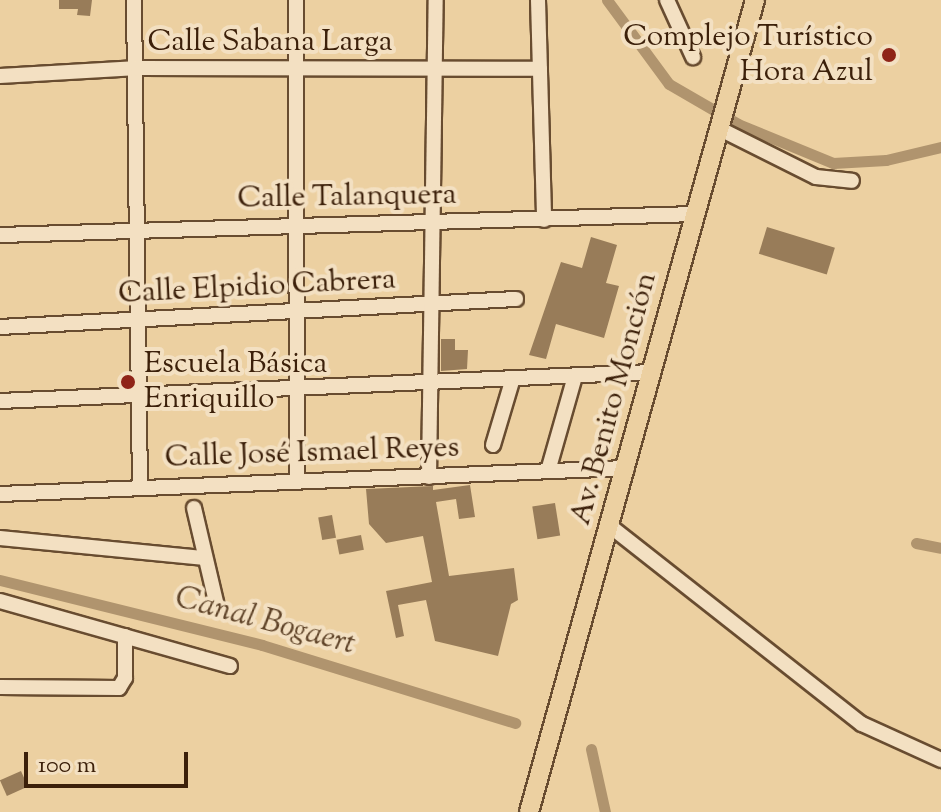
<!DOCTYPE html>
<meta charset="utf-8">
<style>
body{margin:0}
#map{position:relative;width:941px;height:812px;overflow:hidden;background:#ecd0a1;font-family:"Sorts Mill Goudy",serif}
div>[style]{position:absolute}
[style*='--x']{left:calc(var(--x)*1px);top:calc(var(--y)*1px);width:calc(var(--w)*1px);rotate:calc(var(--a)*1deg)}
.canal>*{height:11px;margin:-5.5px;padding:0 5.5px;transform-origin:5.5px;border-radius:5.5px;background:#b0946e}
.building>*{inset:0;background:#987c59;transform-origin:0 0}
.roads{filter:drop-shadow(2px 0 #684c30) drop-shadow(-2px 0 #684c30) drop-shadow(0 2px #684c30) drop-shadow(0 -2px #684c30)}
.minor>*{height:14px;margin:-7px;padding:0 7px;transform-origin:7px;border-radius:7px;background:#f3e0c2}
.major>*{height:18px;margin:-9px;padding:0 9px;transform-origin:9px;border-radius:9px;background:#ecd0a1}
.dots>*{width:22px;height:22px;translate:-50% -50%;box-sizing:border-box;border:4px solid #f3e0c2;border-radius:50%}
span{translate:-50% -50%;white-space:nowrap;text-align:center;line-height:1.15;-webkit-text-stroke:8px #f3e0c2;paint-order:stroke}
.poi-label{font-size:30px;color:#3c200a}
.right{translate:-100% -50%;text-align:right}
.left{translate:0 -50%;text-align:left}
.street-label{font-size:30px;color:#3c200a}
.water-label{font-size:32px;color:#5f4328;font-style:italic}
.scale{position:absolute;left:24px;top:752px;width:164px;height:36px;box-sizing:border-box;border:4px solid #3c200a;border-top:0;padding-left:10px;font-size:24px;line-height:28px;white-space:nowrap;color:#3c200a;-webkit-text-stroke:6px #f3e0c2;paint-order:stroke}
</style>
<div id="map">
<div class="canal">
<i style="--x:607;--y:0;--w:104;--a:53.6"></i>
<i style="--x:669;--y:84;--w:80;--a:30.1"></i>
<i style="--x:738;--y:124;--w:103;--a:22.3"></i>
<i style="--x:833;--y:163;--w:53;--a:-3.2"></i>
<i style="--x:886;--y:160;--w:57;--a:-13.3"></i>
<i style="--x:916;--y:543;--w:25;--a:11"></i>
<i style="--x:0;--y:580;--w:270;--a:13.9"></i>
<i style="--x:262;--y:645;--w:265;--a:17.1"></i>
<i style="--x:591;--y:749;--w:65;--a:77.5"></i>
</div>
<div class="building">
<i style="clip-path:polygon(59px 0,92px 0,90px 16px,77px 15px,78px 9px,59px 9px)"></i>
<i style="left:767px;top:227px;width:71px;height:28px;rotate:17deg"></i>
<i style="clip-path:polygon(591px 237px,617px 245px,606px 283px,619px 286px,604px 338px,556px 324px,546px 359px,529px 355px,561px 262px,582px 268px)"></i>
<i style="clip-path:polygon(441px 339px,455px 339px,455px 350px,468px 350px,467px 369px,441px 371px)"></i>
<i style="clip-path:polygon(470px 485px,475px 517px,459px 519px,456px 499px,436px 502px,449px 576px,514px 568px,518px 600px,511px 604px,498px 656px,435px 641px,426px 600px,398px 605px,404px 636px,396px 638px,386px 591px,432px 582px,423px 536px,386px 543px,369px 524px,366px 489px,433px 486px,433px 490px)"></i>
<i style="left:555px;top:503px;width:33px;height:23px;rotate:81deg"></i>
<i style="left:332px;top:515px;width:23px;height:14px;rotate:80deg"></i>
<i style="left:361px;top:535px;width:15px;height:25px;rotate:79deg"></i>
<i style="left:21px;top:771px;width:17px;height:23px;rotate:66deg"></i>
</div>
<div class="roads">
<div class="minor">
<i style="--x:134;--y:0;--w:487;--a:89.3"></i>
<i style="--x:296;--y:0;--w:480;--a:89.9"></i>
<i style="--x:538;--y:0;--w:220;--a:88.4"></i>
<i style="--x:667;--y:0;--w:63;--a:65.5"></i>
<i style="--x:0;--y:76;--w:138;--a:-3.3"></i>
<i style="--x:138;--y:68;--w:402;--a:0.1"></i>
<i style="--x:722;--y:130;--w:105;--a:26.6"></i>
<i style="--x:816;--y:177;--w:36;--a:6"></i>
<i style="--x:0;--y:235;--w:695;--a:-1.73"></i>
<i style="--x:0;--y:327;--w:517;--a:-3.11"></i>
<i style="--x:0;--y:401;--w:653;--a:-2.55"></i>
<i style="--x:493;--y:445;--w:70;--a:-73.4"></i>
<i style="--x:548;--y:471;--w:99;--a:-74.1"></i>
<i style="--x:429;--y:477;--w:477;--a:-89.2"></i>
<i style="--x:0;--y:494;--w:627;--a:-2.38"></i>
<i style="--x:194;--y:508;--w:101;--a:76.8"></i>
<i style="--x:610;--y:526;--w:320;--a:38.2"></i>
<i style="--x:862;--y:724;--w:87;--a:24.5"></i>
<i style="--x:0;--y:538;--w:206;--a:5.6"></i>
<i style="--x:0;--y:601;--w:239;--a:15.8"></i>
<i style="--x:0;--y:687;--w:119;--a:0.5"></i>
<i style="--x:119;--y:688;--w:12;--a:-59"></i>
<i style="--x:125;--y:678;--w:42;--a:-90"></i>
</div>
<div class="major">
<i style="--x:529;--y:812;--w:843;--a:-74.45"></i>
</div>
</div>
<div class="dots">
<i style="left:889px;top:55px;background:#8f2418"></i>
<i style="left:128px;top:382px;background:#8f2418"></i>
</div>
<div class="poi-label">
<span class="right" style="left:873px;top:55px">Complejo Turístico<br>Hora Azul</span>
<span class="left" style="left:144px;top:382px">Escuela Básica<br>Enriquillo</span>
</div>
<div class="street-label">
<span style="left:270px;top:43px">Calle Sabana Larga</span>
<span style="left:347px;top:198px;rotate:-1deg">Calle Talanquera</span>
<span style="left:257px;top:288px;rotate:-3deg">Calle Elpidio Cabrera</span>
<span style="left:615px;top:399px;rotate:-75deg">Av. Benito Monción</span>
<span style="left:312px;top:454px;rotate:-2deg">Calle José Ismael Reyes</span>
</div>
<div class="water-label">
<span style="left:265px;top:622px;rotate:15deg">Canal Bogaert</span>
</div>
<div class="scale">100 m</div>
</div>
